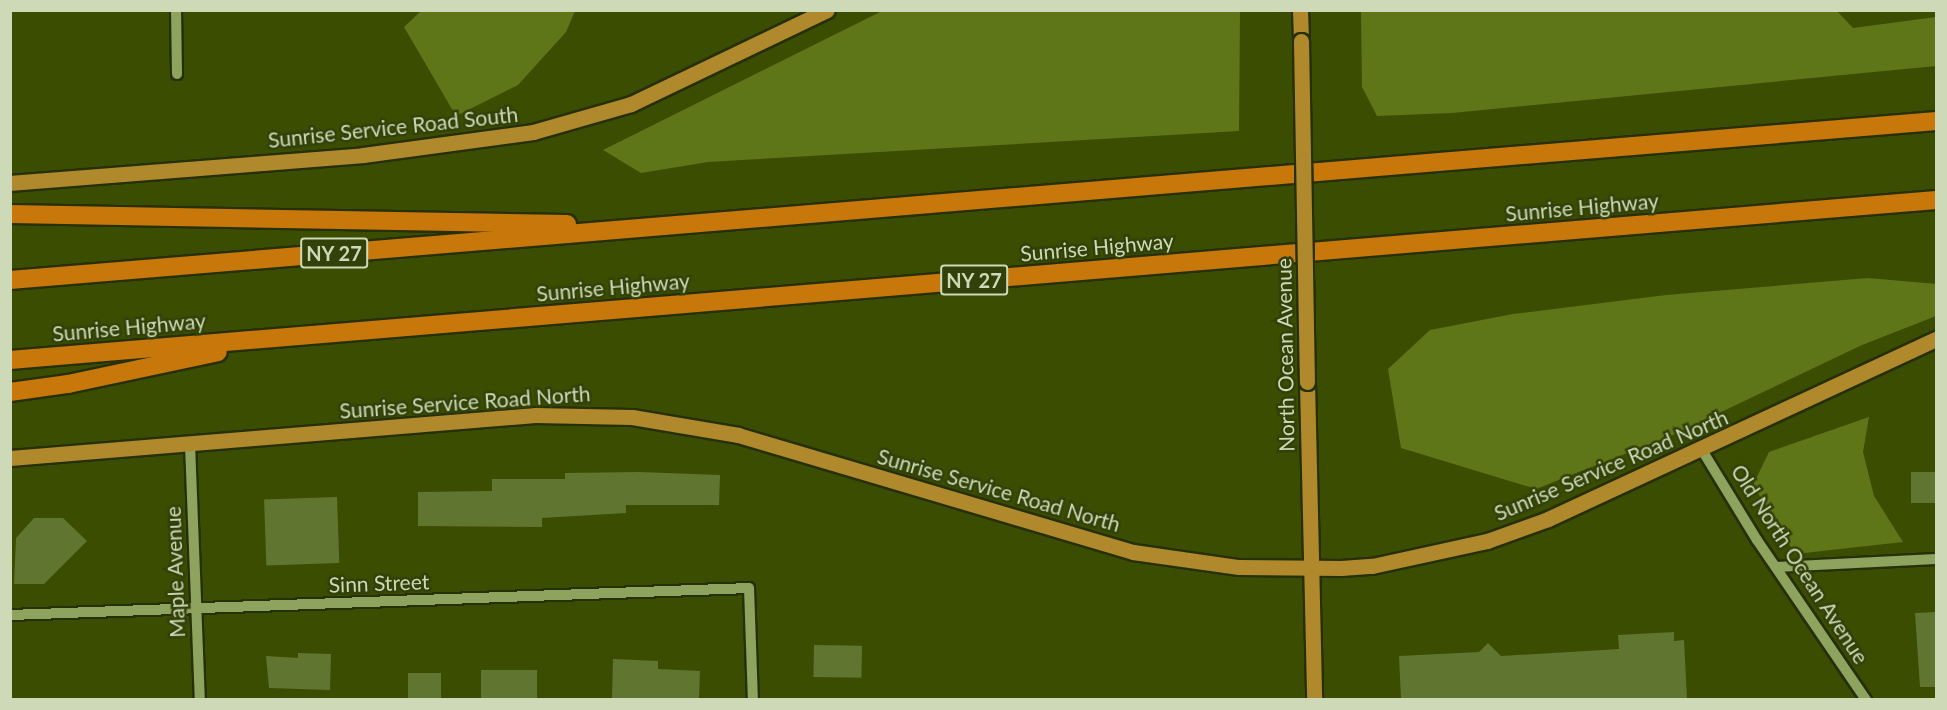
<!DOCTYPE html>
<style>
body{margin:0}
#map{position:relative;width:1947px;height:710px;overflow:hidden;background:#3b4d00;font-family:Lato,sans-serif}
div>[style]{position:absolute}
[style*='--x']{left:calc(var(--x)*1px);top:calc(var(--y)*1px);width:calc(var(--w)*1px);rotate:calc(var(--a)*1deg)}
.green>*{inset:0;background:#5e7617}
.building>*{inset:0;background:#60752f;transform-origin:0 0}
.roads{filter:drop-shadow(2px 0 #26300b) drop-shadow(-2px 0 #26300b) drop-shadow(0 2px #26300b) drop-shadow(0 -2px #26300b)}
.minor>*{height:10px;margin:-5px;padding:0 5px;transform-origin:5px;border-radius:5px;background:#8da35e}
.major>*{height:15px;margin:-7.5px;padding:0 7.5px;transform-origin:7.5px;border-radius:7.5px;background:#b0892c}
.highway>*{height:18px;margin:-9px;padding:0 9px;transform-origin:9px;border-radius:9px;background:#c8770b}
.bridges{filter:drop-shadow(2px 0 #26300b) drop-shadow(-2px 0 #26300b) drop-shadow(0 2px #26300b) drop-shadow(0 -2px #26300b)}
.major-bridge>*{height:15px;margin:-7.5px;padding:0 7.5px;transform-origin:7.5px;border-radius:7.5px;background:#b0892c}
span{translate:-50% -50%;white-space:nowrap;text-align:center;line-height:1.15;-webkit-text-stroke:5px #32410a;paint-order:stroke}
.shield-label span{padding:2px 4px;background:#32410a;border:2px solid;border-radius:4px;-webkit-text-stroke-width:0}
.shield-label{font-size:20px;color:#cedab7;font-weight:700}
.street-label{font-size:21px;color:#cedab7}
.frame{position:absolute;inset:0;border:12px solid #cedab7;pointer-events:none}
</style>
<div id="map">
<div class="green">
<i style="clip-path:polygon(884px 10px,1240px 11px,1239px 131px,708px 162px,641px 173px,603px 150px)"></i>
<i style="clip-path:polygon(1836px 10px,1853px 28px,1936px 17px,1936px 66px,1452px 113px,1377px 116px,1362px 87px,1361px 11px)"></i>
<i style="clip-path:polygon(421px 11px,421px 10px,575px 11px,566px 32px,518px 85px,456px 116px,404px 27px)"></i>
<i style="clip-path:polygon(1868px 278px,1936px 284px,1936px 316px,1862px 345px,1675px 434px,1536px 489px,1401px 448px,1388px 369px,1430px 330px,1513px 314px,1666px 295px)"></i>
<i style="clip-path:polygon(1869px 417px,1863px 452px,1874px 496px,1903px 542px,1795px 554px,1753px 485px,1769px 452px)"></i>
</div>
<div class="building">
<i style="clip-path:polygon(639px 472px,720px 475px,719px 505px,626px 505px,626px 513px,542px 518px,542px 527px,418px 526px,418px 492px,492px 491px,492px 479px,565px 479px,565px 473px)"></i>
<i style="left:1936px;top:472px;width:31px;height:25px;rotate:90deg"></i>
<i style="left:337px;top:497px;width:66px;height:73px;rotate:88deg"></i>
<i style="clip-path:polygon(34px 518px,63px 518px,87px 541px,44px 584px,14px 584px,16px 538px)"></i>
<i style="clip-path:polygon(1936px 612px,1936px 687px,1920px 687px,1915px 613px)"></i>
<i style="clip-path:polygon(1674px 632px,1674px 641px,1684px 640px,1687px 699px,1401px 699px,1399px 656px,1479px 652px,1488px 643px,1501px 656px,1619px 649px,1618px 635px)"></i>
<i style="left:814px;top:645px;width:48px;height:32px;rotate:1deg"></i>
<i style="clip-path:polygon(298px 653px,331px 654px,330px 690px,269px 688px,266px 656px,298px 658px)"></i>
<i style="clip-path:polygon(613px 659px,658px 661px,658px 669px,700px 671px,699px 699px,612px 698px)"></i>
<i style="left:481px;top:670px;width:56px;height:29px"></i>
<i style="left:408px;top:673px;width:33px;height:26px"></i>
</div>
<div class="roads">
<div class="minor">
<i style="--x:176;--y:10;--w:64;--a:89.1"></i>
<i style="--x:190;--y:444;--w:256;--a:87.8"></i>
<i style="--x:1702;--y:450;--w:105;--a:58.6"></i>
<i style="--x:1757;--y:540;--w:194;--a:55.7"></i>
<i style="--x:1776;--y:567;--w:160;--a:-2.9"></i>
<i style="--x:10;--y:615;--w:739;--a:-2.09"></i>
<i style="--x:749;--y:588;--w:112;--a:88"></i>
</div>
<div class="major">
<i style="--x:1300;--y:10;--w:31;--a:88"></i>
<i style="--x:10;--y:183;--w:354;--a:-4.5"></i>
<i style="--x:363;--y:155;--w:172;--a:-7.7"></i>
<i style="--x:533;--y:132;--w:102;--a:-15.9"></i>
<i style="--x:631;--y:104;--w:217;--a:-25.6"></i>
<i style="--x:1307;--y:382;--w:318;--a:88.7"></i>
<i style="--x:10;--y:458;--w:527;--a:-4.68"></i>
<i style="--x:535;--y:415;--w:97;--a:1.2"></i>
<i style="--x:632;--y:417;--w:108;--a:9.6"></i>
<i style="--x:738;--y:435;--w:412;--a:16.5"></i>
<i style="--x:1133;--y:552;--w:107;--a:8.1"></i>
<i style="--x:1239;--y:567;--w:102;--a:0.6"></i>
<i style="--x:1341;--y:568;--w:31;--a:-4"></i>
<i style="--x:1372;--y:566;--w:118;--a:-12.3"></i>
<i style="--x:1487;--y:541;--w:65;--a:-19.8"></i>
<i style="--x:1548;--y:519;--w:428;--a:-24.9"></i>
</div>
<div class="highway">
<i style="--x:10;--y:214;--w:557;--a:1.03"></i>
<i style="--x:10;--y:280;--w:1933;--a:-4.72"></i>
<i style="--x:10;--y:360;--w:1933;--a:-4.75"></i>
<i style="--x:10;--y:392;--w:59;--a:-7.9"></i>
<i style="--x:68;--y:384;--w:153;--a:-12"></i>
</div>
</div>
<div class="bridges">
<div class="major-bridge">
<i style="--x:1301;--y:41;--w:341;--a:89"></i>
</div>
</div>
<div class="shield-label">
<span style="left:334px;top:253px">NY 27</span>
<span style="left:974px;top:280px">NY 27</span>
</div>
<div class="street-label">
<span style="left:393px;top:127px;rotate:-6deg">Sunrise Service Road South</span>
<span style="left:1582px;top:207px;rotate:-5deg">Sunrise Highway</span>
<span style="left:1097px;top:247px;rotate:-5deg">Sunrise Highway</span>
<span style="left:613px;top:287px;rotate:-5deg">Sunrise Highway</span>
<span style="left:129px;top:327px;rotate:-5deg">Sunrise Highway</span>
<span style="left:1285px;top:355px;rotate:-91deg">North Ocean Avenue</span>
<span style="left:465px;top:402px;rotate:-4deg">Sunrise Service Road North</span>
<span style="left:1611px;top:465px;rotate:-23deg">Sunrise Service Road North</span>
<span style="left:999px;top:490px;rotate:16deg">Sunrise Service Road North</span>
<span style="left:1800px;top:564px;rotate:57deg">Old North Ocean Avenue</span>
<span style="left:175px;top:572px;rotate:-92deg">Maple Avenue</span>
<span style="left:379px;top:583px;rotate:-2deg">Sinn Street</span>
</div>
<div class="frame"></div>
</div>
